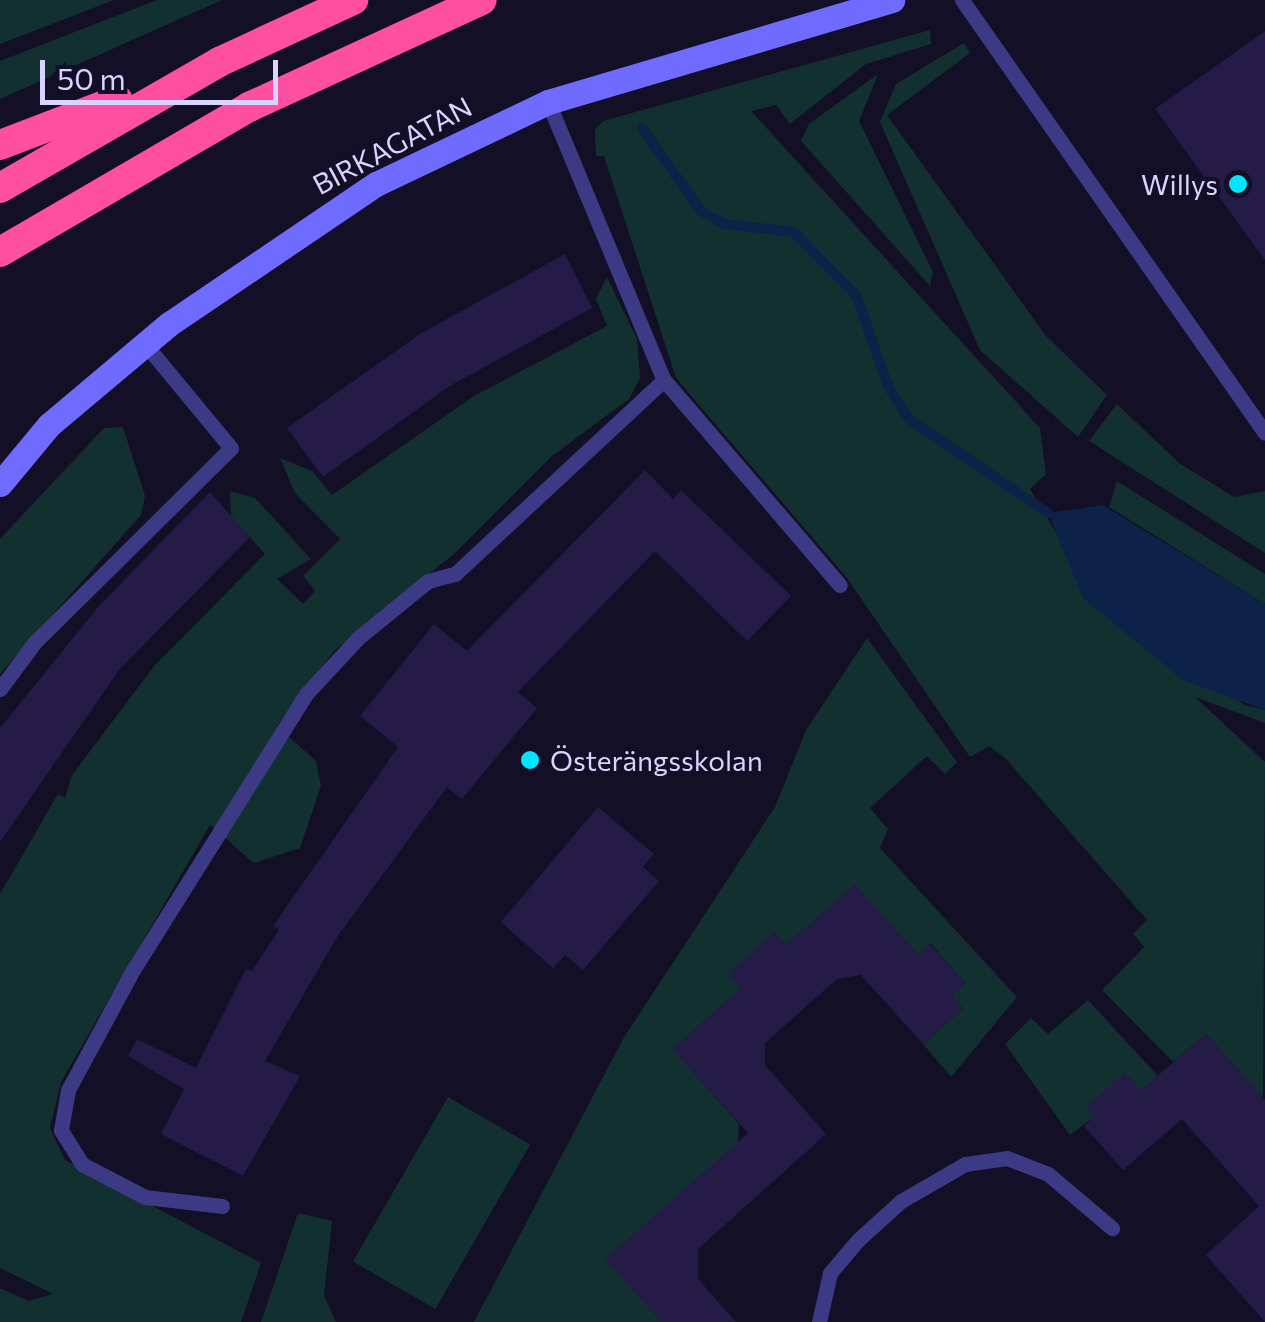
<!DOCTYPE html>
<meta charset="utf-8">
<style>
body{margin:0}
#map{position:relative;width:1265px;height:1322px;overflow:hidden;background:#130f26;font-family:Commissioner,sans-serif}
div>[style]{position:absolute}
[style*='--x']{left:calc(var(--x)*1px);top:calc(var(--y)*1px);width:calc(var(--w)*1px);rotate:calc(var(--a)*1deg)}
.green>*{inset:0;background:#12302f;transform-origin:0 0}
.water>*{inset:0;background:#0c2248}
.stream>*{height:10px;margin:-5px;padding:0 5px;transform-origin:5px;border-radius:5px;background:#0c2248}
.building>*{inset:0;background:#241b47}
.lane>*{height:15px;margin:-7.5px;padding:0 7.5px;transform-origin:7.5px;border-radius:7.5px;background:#3d3a85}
.secondary>*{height:25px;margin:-12.5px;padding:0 12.5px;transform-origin:12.5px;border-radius:12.5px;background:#6f6bff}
.highway>*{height:30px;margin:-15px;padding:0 15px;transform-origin:15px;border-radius:15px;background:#ff4fa3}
.dots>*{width:28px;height:28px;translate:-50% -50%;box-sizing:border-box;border:5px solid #130f26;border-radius:50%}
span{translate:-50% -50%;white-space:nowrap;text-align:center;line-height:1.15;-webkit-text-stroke:8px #130f26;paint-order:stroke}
.street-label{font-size:28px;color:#d9d4ff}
.poi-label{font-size:28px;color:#d9d4ff}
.right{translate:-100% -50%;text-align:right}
.left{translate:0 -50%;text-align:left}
.scale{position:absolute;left:40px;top:60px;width:238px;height:45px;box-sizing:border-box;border:5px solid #d9d4ff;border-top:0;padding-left:12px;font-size:30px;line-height:35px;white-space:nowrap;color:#d9d4ff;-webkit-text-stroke:8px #130f26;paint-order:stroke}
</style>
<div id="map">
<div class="green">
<i style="clip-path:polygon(0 0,114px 0,0 44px)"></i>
<i style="clip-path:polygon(157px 0,222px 0,0 99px,0 61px)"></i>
<i style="clip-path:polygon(930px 30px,931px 44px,866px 64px,790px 124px,776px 105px,751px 111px,1040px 428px,1046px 474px,1030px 489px,1074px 563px,1084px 598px,1245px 705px,1265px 710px,1265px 723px,1195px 697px,1265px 762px,1263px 1098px,1206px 1034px,1173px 1062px,1102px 990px,1144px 947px,1133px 934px,1147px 920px,1006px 759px,989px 746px,970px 757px,847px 578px,676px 378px,604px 156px,596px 156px,595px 130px,603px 121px)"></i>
<i style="clip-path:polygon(964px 43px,970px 53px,887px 115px,1046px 336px,1107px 395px,1078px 437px,980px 350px,880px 122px,896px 84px)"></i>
<i style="clip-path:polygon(878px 74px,859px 121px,933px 272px,930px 286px,801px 141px,809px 124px)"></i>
<i style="clip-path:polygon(607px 277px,637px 339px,640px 378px,629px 399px,552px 456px,455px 553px,334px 651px,277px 726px,316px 761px,321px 786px,300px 848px,254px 863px,210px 825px,61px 1082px,50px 1128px,65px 1160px,261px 1263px,241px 1322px,0 1322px,0 1288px,29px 1301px,53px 1294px,0 1268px,0 894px,58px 794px,65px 798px,72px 775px,155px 665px,265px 554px,231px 516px,230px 491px,255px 498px,311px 559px,277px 579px,303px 604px,315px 591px,303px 576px,340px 539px,295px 493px,280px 458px,312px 471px,332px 495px,474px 396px,607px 326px,596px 299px)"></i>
<i style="clip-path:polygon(1117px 404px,1179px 463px,1234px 497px,1265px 491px,1265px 553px,1089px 441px)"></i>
<i style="clip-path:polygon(123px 427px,145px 496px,141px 515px,0 674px,0 539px,104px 428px)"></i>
<i style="clip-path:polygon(1117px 481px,1265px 574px,1265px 604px,1109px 507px)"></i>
<i style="clip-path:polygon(867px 638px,957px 762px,945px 774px,927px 756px,870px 808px,888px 829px,880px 848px,1017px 997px,951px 1077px,923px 1044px,963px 1009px,952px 995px,965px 983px,931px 944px,918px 955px,855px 885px,786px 945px,774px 932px,741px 988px,673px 1049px,739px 1124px,738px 1142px,661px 1322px,474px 1322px,623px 1039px,775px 807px,806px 730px)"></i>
<i style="clip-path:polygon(1088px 1000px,1158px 1076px,1141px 1091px,1125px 1073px,1094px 1117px,1070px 1135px,1005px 1044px,1031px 1018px,1048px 1034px)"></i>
<i style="left:448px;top:1097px;width:95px;height:190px;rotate:30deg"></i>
<i style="clip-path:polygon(298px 1213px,332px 1221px,324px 1295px,336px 1322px,261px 1322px)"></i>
</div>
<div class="water">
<i style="clip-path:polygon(1103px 505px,1265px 604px,1265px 710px,1183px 680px,1083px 598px,1048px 513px)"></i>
</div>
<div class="stream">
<i style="--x:642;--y:128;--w:102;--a:54.6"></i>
<i style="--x:701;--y:211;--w:26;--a:29"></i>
<i style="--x:724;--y:224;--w:70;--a:6.5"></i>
<i style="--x:794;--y:232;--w:88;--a:45.5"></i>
<i style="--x:856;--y:295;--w:99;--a:70.5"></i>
<i style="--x:889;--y:388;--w:37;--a:57"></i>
<i style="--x:909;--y:419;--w:168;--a:34.1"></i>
</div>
<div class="building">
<i style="clip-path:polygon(1265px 31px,1265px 260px,1155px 109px)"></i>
<i style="clip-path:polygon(565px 254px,592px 308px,448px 387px,323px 477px,287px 428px,420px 334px)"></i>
<i style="clip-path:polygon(645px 470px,673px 499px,681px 490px,791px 596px,747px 641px,655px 551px,518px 692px,537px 708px,462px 799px,447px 787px,337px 937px,265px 1061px,300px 1076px,243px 1176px,161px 1134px,184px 1089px,128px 1056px,137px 1039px,196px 1068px,246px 969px,252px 971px,279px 930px,273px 926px,398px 747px,360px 716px,434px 624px,467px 651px)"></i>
<i style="clip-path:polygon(210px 492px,250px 537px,119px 670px,0 842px,0 728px,99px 606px)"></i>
<i style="clip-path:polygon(598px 807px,654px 854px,643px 867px,659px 881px,583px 970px,565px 955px,553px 968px,501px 922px)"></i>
<i style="clip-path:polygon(855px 884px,918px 955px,930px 944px,965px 983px,952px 995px,964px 1008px,923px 1044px,861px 975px,837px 979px,765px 1043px,765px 1065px,826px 1134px,698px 1249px,698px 1279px,736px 1322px,661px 1322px,605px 1259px,748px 1133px,672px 1049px,741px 988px,728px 973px,774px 932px,786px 945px)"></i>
<i style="clip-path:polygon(1206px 1034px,1265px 1100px,1265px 1322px,1206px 1255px,1259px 1206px,1182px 1119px,1123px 1170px,1084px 1126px,1094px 1117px,1086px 1107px,1125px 1073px,1141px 1090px)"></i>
</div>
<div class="lane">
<i style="--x:962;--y:0;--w:528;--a:55.02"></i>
<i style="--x:548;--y:102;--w:301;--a:67.4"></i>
<i style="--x:664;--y:380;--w:270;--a:49.4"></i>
<i style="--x:0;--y:689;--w:57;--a:-53.5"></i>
<i style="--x:34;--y:643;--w:277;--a:-44.7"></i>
<i style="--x:231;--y:448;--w:135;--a:-129.6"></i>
<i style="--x:222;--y:1206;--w:78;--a:-173.3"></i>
<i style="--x:145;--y:1197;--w:71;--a:-152.4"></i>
<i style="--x:82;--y:1164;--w:40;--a:-122"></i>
<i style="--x:61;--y:1130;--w:41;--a:-80.1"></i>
<i style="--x:68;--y:1090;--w:136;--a:-61.6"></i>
<i style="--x:133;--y:970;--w:326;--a:-57.9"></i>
<i style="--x:306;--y:694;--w:76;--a:-47.1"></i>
<i style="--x:358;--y:638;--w:90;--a:-39.2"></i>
<i style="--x:428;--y:581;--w:28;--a:-15"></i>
<i style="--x:455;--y:574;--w:285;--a:-42.9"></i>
<i style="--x:819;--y:1322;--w:50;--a:-77.3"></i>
<i style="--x:830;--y:1273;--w:43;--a:-49.7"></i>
<i style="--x:858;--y:1240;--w:58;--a:-42.2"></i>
<i style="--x:901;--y:1201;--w:74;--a:-30"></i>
<i style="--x:965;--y:1164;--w:42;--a:-8.1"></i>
<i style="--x:1007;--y:1158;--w:44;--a:21.3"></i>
<i style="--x:1048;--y:1174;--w:84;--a:40.2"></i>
</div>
<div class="secondary">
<i style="--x:0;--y:484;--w:77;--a:-50.3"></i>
<i style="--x:49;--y:425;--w:157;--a:-40.1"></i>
<i style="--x:169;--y:324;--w:250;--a:-34.1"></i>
<i style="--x:376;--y:184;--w:191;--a:-25.5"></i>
<i style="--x:548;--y:102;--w:359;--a:-16.5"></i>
</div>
<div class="highway">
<i style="--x:0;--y:145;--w:126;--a:-20.9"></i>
<i style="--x:0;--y:188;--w:253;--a:-29.9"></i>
<i style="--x:219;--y:62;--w:148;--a:-24.8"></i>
<i style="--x:0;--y:252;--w:288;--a:-30.2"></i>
<i style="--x:249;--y:107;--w:256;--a:-24.7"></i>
</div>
<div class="dots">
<i style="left:1238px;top:184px;background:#00e5ff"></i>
<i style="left:530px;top:760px;background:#00e5ff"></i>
</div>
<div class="street-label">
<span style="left:392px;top:145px;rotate:-28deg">BIRKAGATAN</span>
</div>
<div class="poi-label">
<span class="right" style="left:1218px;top:184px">Willys</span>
<span class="left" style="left:550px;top:760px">Österängsskolan</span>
</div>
<div class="scale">50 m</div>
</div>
